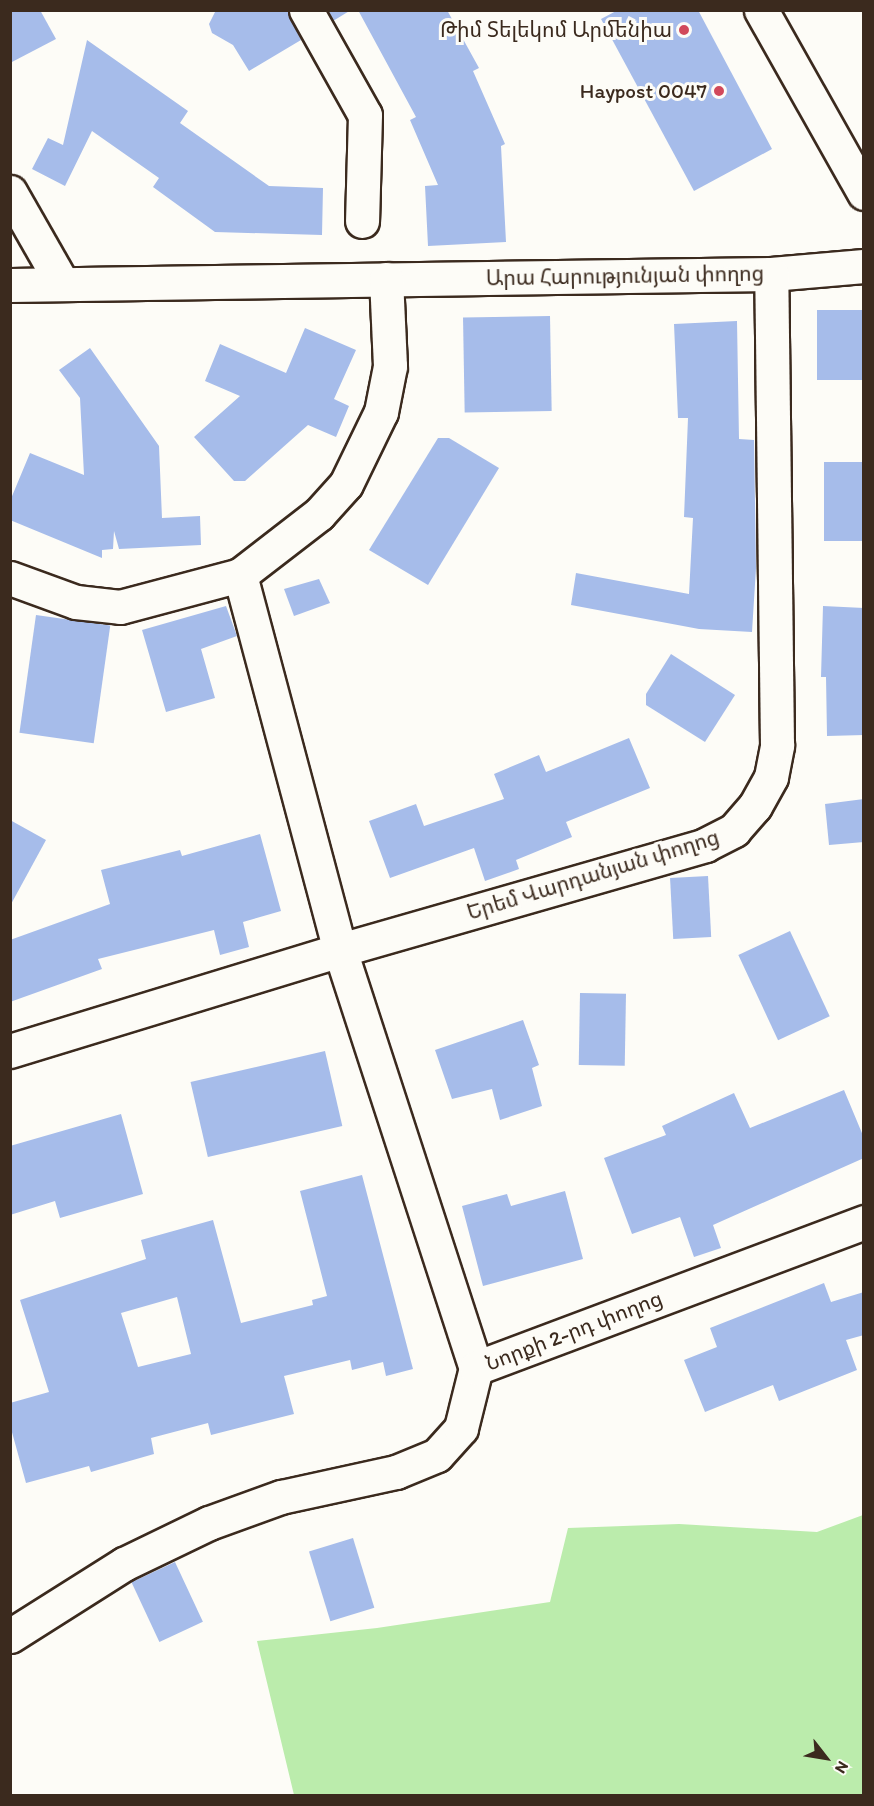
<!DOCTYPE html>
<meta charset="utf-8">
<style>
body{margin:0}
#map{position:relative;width:874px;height:1806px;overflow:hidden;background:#fdfcf7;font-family:Itim,"Noto Sans Armenian",sans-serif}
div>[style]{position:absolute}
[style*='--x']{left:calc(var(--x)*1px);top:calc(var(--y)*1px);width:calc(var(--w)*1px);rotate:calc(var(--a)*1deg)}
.green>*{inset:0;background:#bbecac}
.building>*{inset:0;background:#a6bcea;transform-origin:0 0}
.roads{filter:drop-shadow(2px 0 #3b2a1e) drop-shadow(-2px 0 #3b2a1e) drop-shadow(0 2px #3b2a1e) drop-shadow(0 -2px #3b2a1e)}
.minor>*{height:33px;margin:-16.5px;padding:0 16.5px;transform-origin:16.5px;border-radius:16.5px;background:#fdfcf7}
.dots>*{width:16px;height:16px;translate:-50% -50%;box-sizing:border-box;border:3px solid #fdfcf7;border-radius:50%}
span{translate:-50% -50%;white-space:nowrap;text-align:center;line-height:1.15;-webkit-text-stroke:6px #fdfcf7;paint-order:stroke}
.poi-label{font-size:21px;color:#3b2a1e}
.right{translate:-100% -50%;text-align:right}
.street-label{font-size:21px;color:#3b2a1e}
.frame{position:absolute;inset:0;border:12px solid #3b2a1e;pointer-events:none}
.north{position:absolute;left:796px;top:1728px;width:60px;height:60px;-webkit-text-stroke:4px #fdfcf7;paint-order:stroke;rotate:121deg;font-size:16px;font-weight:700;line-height:24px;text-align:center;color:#3b2a1e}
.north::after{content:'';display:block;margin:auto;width:21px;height:27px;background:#3b2a1e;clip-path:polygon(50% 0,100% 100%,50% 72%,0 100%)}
</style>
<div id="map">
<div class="green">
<i style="clip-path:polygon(863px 1515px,863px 1795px,294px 1795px,257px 1641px,377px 1628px,550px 1602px,568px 1528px,679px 1524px,817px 1532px)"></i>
</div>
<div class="building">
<i style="clip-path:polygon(10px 10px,40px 10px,56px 39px,10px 63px)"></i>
<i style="clip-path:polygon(216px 10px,287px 10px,301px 40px,249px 71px,233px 45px,212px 33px,209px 24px)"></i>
<i style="clip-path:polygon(328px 10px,351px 10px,333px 21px)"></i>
<i style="clip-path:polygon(358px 10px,447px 10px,479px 68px,473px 71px,505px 144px,501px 146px,506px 242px,428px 246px,425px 186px,438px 185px,410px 120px,416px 117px)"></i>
<i style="clip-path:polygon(618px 10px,698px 10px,772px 149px,694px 191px,601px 19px)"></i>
<i style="clip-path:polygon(87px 40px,188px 111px,180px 123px,269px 186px,323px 188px,322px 235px,215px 232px,153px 187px,159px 178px,92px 131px,65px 186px,32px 169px,48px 138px,63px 145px)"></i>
<i style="left:817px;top:310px;width:47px;height:70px"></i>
<i style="left:550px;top:316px;width:95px;height:87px;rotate:89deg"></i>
<i style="clip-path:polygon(737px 321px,739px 439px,754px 440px,756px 568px,752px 632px,699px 629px,571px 605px,576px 573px,689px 594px,693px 518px,684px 517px,688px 418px,678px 418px,674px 324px)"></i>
<i style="clip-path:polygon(305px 328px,356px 350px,334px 399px,349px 406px,336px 437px,308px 425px,245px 481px,234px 481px,194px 437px,240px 396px,205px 381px,220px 344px,286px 373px)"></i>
<i style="clip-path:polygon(90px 348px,159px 446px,162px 518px,200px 516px,201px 545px,119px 549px,114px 531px,113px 549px,102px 550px,102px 558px,10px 520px,10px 501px,30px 453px,84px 475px,80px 398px,59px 370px)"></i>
<i style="clip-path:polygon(438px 438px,449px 438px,499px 468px,428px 585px,369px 550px)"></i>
<i style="left:824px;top:462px;width:40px;height:79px"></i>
<i style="clip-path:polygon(319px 579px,330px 603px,294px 616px,284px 589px)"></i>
<i style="clip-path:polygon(226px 606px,237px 636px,201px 649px,215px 698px,166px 712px,142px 630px)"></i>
<i style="clip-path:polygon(823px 606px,864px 608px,864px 735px,827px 736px,826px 677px,821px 677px)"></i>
<i style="left:36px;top:615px;width:75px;height:119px;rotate:8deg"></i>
<i style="clip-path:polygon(671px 654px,735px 695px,705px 742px,646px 705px,646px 694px)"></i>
<i style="clip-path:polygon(629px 738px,650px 788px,566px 822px,572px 837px,516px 860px,519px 869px,485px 881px,474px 848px,390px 878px,369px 821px,416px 804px,424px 826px,504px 799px,494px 774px,539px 755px,546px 772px)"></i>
<i style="clip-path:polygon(864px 799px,864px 842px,829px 845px,825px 804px)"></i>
<i style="clip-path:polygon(10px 820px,46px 840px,10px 906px)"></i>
<i style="clip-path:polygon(260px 834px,281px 911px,243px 922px,249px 947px,220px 955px,214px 930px,98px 959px,102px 969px,10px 1002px,10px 940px,110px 904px,101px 870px,180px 850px,182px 856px)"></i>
<i style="left:708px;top:876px;width:61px;height:38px;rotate:87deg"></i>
<i style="left:790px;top:931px;width:94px;height:57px;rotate:65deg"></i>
<i style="left:580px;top:993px;width:46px;height:72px;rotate:1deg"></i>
<i style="clip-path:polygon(523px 1020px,539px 1065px,532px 1068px,542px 1106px,500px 1120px,492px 1089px,452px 1099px,435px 1050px)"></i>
<i style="left:325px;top:1051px;width:77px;height:138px;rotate:77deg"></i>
<i style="clip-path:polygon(844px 1090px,864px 1138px,864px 1158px,713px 1225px,721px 1248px,694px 1257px,680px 1217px,632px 1234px,604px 1158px,666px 1135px,662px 1126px,734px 1093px,750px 1128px)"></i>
<i style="clip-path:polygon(121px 1114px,143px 1194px,60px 1218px,55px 1201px,10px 1215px,10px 1146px)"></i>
<i style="clip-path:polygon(evenodd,362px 1175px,413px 1369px,386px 1376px,383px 1362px,352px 1370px,350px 1360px,284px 1376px,294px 1414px,211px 1435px,208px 1423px,151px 1438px,154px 1454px,91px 1472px,89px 1466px,26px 1483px,10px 1425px,10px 1403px,49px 1392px,20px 1300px,146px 1259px,141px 1240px,213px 1220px,241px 1323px,313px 1305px,312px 1300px,327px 1296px,300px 1191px,362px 1175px,177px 1297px,191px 1354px,138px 1367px,121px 1313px,177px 1297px)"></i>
<i style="clip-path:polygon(565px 1191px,583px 1259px,483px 1286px,462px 1206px,507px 1194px,511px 1206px)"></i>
<i style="clip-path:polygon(824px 1283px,831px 1302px,864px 1292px,864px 1335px,846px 1340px,857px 1370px,779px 1401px,773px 1385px,705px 1412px,684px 1360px,717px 1347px,710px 1328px)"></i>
<i style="left:353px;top:1538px;width:73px;height:46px;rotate:73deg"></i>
<i style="left:175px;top:1562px;width:66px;height:48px;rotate:65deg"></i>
</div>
<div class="roads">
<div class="minor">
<i style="--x:306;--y:10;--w:120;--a:60.7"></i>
<i style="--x:365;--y:115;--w:106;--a:91.6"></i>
<i style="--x:761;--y:10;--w:210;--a:60.6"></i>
<i style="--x:10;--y:192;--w:105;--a:60.3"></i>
<i style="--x:10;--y:285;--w:761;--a:-0.83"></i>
<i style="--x:771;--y:274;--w:93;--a:-4.9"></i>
<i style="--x:240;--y:575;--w:388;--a:75.1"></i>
<i style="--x:340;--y:950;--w:440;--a:72"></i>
<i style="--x:10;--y:578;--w:70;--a:20"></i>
<i style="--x:76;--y:602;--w:44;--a:6.5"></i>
<i style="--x:120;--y:607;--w:124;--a:-14.9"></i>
<i style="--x:240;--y:575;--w:100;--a:-37.7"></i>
<i style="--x:319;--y:514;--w:40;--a:-48"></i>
<i style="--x:346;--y:484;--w:80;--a:-64.1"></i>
<i style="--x:381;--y:412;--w:47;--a:-78.9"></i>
<i style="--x:390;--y:366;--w:87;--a:-92.6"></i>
<i style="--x:10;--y:1051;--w:345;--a:-17"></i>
<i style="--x:340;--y:950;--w:380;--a:-16"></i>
<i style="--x:705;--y:845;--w:33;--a:-27"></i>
<i style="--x:734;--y:830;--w:32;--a:-49"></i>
<i style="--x:755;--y:806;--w:33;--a:-61"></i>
<i style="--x:771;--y:777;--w:33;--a:-79"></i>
<i style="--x:777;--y:745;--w:471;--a:-90.7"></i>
<i style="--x:10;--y:1636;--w:135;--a:-32.3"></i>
<i style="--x:124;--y:1564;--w:94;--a:-25.8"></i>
<i style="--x:209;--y:1523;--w:77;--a:-19.9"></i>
<i style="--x:281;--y:1497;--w:118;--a:-12.3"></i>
<i style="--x:396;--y:1472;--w:44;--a:-22.5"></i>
<i style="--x:437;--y:1455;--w:36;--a:-48"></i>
<i style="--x:461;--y:1428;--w:62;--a:-76"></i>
<i style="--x:476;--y:1368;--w:415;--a:-20.6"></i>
</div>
</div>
<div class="dots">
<i style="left:684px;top:30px;background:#d1495b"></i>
<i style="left:719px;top:91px;background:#d1495b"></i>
</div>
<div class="poi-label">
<span class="right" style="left:672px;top:30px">Թիմ Տելեկոմ Արմենիա</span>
<span class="right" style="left:707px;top:91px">Haypost 0047</span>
</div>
<div class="street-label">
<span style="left:625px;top:276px;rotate:-1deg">Արա Հարությունյան փողոց</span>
<span style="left:593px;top:875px;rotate:-17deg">Երեմ Վարդանյան փողոց</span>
<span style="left:574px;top:1331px;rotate:-21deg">Նորքի 2-րդ փողոց</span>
</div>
<div class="frame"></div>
<div class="north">N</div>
</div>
